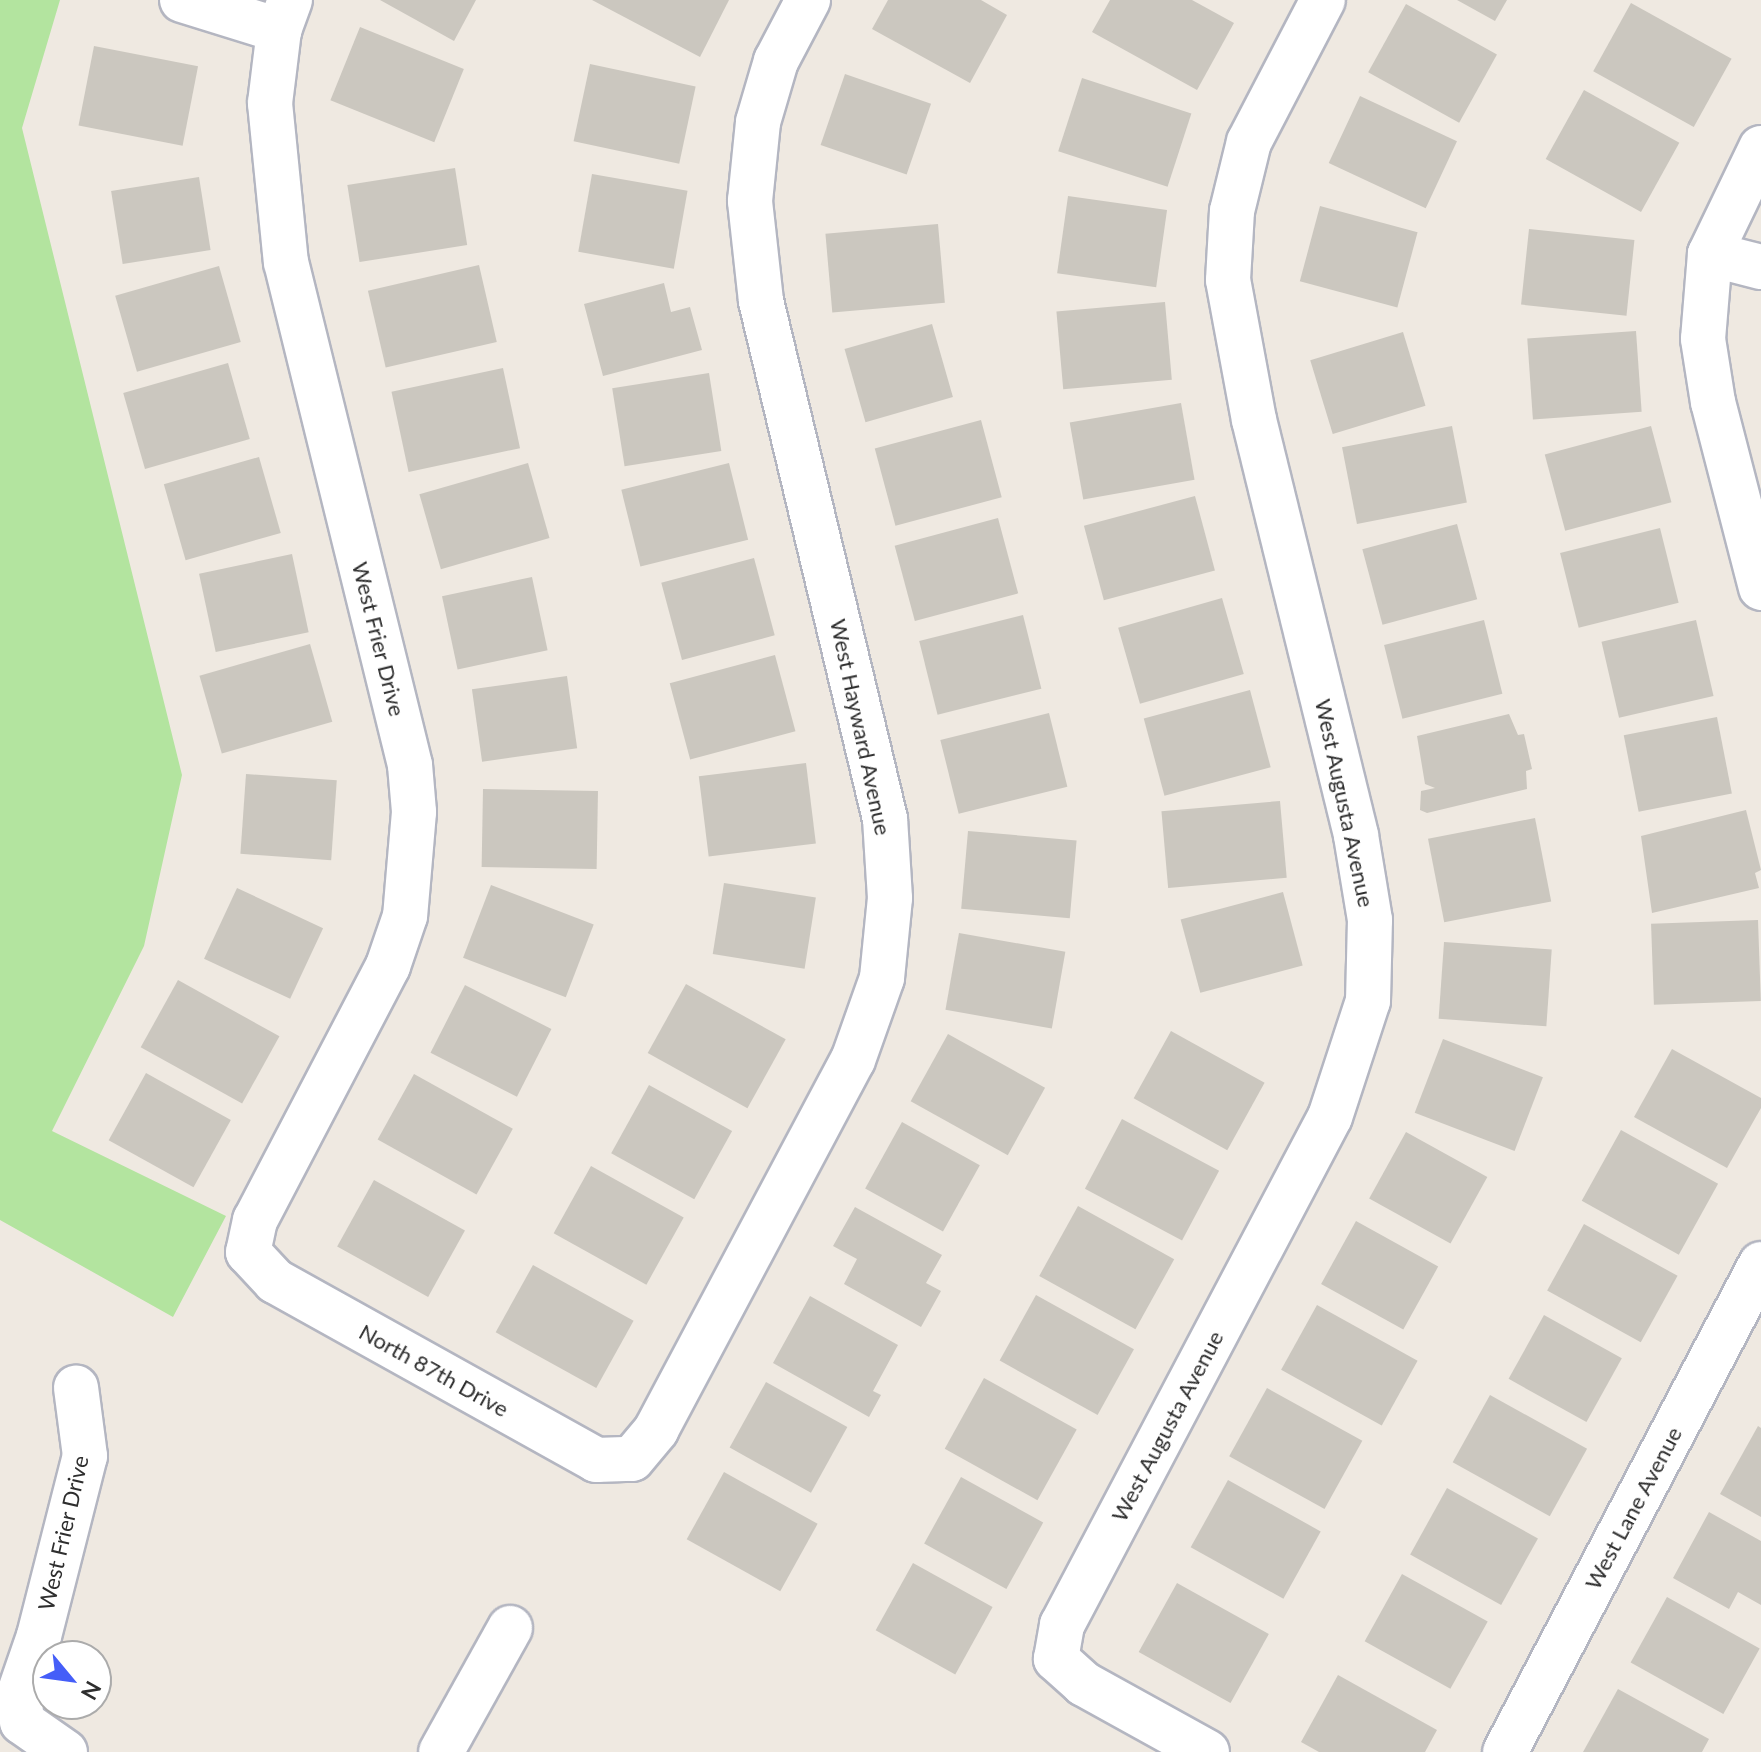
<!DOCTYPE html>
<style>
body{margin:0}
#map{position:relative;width:1761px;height:1752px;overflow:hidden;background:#efe9e1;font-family:Lato,sans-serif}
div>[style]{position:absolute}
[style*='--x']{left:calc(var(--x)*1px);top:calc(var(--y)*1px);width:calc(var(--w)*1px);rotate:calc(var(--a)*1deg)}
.green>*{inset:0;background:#b3e49f}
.building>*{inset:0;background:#cbc7bf;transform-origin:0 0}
.roads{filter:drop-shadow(2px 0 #b4b6c1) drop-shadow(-2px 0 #b4b6c1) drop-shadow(0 2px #b4b6c1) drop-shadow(0 -2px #b4b6c1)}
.minor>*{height:44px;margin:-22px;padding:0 22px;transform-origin:22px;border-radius:22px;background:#fff}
span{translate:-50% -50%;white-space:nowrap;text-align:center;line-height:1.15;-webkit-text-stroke:6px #fff;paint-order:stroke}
.street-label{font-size:22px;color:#2e2e2e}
.north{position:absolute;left:32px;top:1640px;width:80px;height:80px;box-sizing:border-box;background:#fff;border:2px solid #ababab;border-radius:50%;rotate:119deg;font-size:22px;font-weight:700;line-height:32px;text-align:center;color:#2e2e2e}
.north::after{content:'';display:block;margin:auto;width:28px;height:36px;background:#455ef8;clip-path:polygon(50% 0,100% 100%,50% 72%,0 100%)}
</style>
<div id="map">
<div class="green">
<i style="clip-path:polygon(0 0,60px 0,22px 128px,182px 775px,144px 946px,52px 1131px,226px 1216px,173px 1317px,0 1220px)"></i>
</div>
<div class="building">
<i style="clip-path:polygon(380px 0,476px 0,454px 41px)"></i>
<i style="clip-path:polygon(592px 0,729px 0,700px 57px)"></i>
<i style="clip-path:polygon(888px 0,981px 0,1007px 15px,970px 83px,872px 29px)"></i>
<i style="clip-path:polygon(1110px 0,1192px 0,1234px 23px,1197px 90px,1092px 32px)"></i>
<i style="clip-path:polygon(1457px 0,1507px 0,1495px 21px)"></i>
<i style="left:1631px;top:3px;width:115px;height:78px;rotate:29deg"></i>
<i style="left:1406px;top:4px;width:104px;height:78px;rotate:29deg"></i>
<i style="left:360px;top:27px;width:112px;height:79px;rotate:22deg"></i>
<i style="left:94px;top:46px;width:106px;height:81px;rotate:11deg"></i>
<i style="left:590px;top:64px;width:108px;height:79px;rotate:12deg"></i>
<i style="left:845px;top:74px;width:91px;height:75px;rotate:19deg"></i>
<i style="left:1082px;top:78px;width:115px;height:77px;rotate:18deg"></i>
<i style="left:1584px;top:90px;width:109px;height:79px;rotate:29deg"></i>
<i style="left:1360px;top:96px;width:107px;height:74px;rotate:25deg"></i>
<i style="left:455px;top:168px;width:78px;height:109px;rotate:81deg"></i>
<i style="left:592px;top:174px;width:97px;height:79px;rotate:10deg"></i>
<i style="left:199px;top:177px;width:74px;height:89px;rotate:81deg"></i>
<i style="left:1068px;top:196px;width:100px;height:78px;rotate:8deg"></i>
<i style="left:1320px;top:206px;width:101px;height:78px;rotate:15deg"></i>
<i style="left:938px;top:224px;width:79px;height:113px;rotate:85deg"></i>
<i style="left:1529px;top:229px;width:106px;height:76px;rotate:6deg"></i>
<i style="left:479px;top:265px;width:79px;height:114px;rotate:77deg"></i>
<i style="left:219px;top:266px;width:79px;height:108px;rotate:74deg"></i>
<i style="clip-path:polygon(664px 283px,671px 312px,690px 307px,702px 350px,603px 376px,584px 304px)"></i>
<i style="left:1165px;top:302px;width:78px;height:109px;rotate:85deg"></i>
<i style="left:932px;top:324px;width:76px;height:91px;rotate:74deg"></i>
<i style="left:1636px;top:331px;width:81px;height:109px;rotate:86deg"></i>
<i style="left:1403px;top:332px;width:77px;height:97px;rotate:73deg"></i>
<i style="left:228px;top:363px;width:79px;height:109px;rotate:74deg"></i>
<i style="left:503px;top:368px;width:82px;height:114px;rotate:78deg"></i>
<i style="left:709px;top:373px;width:79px;height:98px;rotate:81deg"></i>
<i style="left:1181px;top:403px;width:78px;height:113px;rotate:80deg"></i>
<i style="left:981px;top:420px;width:80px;height:110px;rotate:75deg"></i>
<i style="left:1452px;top:426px;width:78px;height:112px;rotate:79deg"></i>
<i style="left:1651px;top:426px;width:79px;height:110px;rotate:75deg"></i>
<i style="left:259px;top:457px;width:79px;height:99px;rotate:74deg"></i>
<i style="left:528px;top:463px;width:78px;height:113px;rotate:74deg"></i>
<i style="left:729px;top:463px;width:79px;height:111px;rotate:76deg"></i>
<i style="left:1195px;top:496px;width:77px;height:115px;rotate:75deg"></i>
<i style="left:998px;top:518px;width:78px;height:107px;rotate:75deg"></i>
<i style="left:1457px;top:524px;width:78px;height:98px;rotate:75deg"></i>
<i style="left:1660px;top:528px;width:77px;height:103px;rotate:76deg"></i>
<i style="left:292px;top:554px;width:80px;height:95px;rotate:78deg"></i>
<i style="left:754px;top:558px;width:80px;height:96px;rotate:75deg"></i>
<i style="left:532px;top:577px;width:75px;height:92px;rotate:78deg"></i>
<i style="left:1222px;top:598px;width:79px;height:108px;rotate:74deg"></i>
<i style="left:1023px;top:615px;width:76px;height:107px;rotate:76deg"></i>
<i style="left:1484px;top:620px;width:76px;height:103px;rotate:76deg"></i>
<i style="left:1696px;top:620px;width:78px;height:97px;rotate:77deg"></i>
<i style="left:310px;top:644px;width:81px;height:115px;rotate:74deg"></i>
<i style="left:775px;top:655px;width:79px;height:109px;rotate:75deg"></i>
<i style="left:567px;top:676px;width:73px;height:96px;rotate:82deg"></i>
<i style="left:1250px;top:690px;width:80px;height:110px;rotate:75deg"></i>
<i style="left:1049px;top:713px;width:76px;height:112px;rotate:76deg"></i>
<i style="clip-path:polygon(1509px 714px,1518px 735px,1524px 734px,1532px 769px,1526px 771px,1527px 789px,1427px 813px,1420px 810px,1421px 791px,1435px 788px,1425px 784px,1417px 736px)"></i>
<i style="left:1717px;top:717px;width:78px;height:95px;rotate:79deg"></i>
<i style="left:806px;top:763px;width:81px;height:108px;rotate:83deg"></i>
<i style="left:246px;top:774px;width:91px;height:80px;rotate:4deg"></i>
<i style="left:483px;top:789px;width:115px;height:78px;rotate:1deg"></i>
<i style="left:1280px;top:801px;width:77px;height:119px;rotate:85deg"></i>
<i style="clip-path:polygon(1746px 810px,1761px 870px,1755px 873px,1759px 888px,1652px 913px,1641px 836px)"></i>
<i style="left:1535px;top:818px;width:85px;height:109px;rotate:79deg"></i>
<i style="left:968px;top:831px;width:109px;height:78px;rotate:5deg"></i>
<i style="left:724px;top:883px;width:93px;height:72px;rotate:9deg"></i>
<i style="left:491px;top:885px;width:110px;height:78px;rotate:21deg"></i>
<i style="left:237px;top:888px;width:95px;height:78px;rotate:25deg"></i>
<i style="left:1283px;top:892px;width:76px;height:106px;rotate:75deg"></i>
<i style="left:1758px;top:920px;width:81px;height:107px;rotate:88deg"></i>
<i style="left:959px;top:933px;width:108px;height:78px;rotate:10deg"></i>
<i style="left:1444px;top:942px;width:108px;height:77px;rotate:4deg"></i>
<i style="left:178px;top:980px;width:116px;height:77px;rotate:29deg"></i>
<i style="left:686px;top:984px;width:114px;height:79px;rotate:29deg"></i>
<i style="left:465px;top:985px;width:97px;height:76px;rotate:27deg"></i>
<i style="left:1171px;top:1031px;width:107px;height:77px;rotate:29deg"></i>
<i style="left:948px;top:1034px;width:111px;height:77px;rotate:29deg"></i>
<i style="left:1443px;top:1039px;width:107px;height:79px;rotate:21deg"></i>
<i style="clip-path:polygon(1672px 1049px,1761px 1098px,1761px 1108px,1727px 1168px,1634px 1117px)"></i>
<i style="left:146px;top:1073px;width:97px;height:77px;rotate:29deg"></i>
<i style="left:414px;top:1074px;width:113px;height:75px;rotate:29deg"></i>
<i style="left:649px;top:1085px;width:95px;height:78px;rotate:29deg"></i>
<i style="left:1122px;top:1119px;width:110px;height:79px;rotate:28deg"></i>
<i style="left:902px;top:1122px;width:89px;height:76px;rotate:29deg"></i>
<i style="left:1621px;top:1130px;width:111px;height:81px;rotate:29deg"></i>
<i style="left:1406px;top:1132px;width:93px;height:76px;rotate:29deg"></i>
<i style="left:591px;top:1166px;width:106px;height:77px;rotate:29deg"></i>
<i style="left:374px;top:1180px;width:104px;height:76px;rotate:29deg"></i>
<i style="left:1078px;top:1206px;width:110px;height:80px;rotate:29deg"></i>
<i style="clip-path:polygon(855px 1207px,942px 1255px,926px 1283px,941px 1291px,921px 1327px,844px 1284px,857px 1259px,833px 1246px)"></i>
<i style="left:1356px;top:1221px;width:94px;height:72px;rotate:29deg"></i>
<i style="left:1584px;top:1224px;width:107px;height:76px;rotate:29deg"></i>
<i style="left:533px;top:1265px;width:115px;height:77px;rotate:29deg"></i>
<i style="left:1036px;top:1295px;width:112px;height:75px;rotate:29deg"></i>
<i style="clip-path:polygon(810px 1296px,898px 1345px,873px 1391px,881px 1395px,869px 1417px,773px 1363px)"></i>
<i style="left:1317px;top:1305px;width:115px;height:74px;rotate:29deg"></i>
<i style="left:1544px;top:1315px;width:89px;height:73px;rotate:29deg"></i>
<i style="left:984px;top:1378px;width:106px;height:81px;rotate:29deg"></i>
<i style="left:766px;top:1382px;width:93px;height:75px;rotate:29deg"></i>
<i style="left:1267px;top:1388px;width:109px;height:78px;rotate:29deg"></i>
<i style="left:1490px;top:1395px;width:111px;height:77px;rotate:29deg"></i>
<i style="clip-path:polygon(1758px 1426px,1761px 1428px,1761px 1517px,1720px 1494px)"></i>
<i style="left:724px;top:1472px;width:107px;height:77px;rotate:29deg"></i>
<i style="left:961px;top:1477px;width:94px;height:76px;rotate:29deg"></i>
<i style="left:1228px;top:1480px;width:106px;height:77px;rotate:29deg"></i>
<i style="left:1447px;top:1488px;width:104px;height:76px;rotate:29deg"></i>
<i style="clip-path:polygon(1709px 1512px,1761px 1541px,1761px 1605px,1738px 1592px,1729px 1609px,1673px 1578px)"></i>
<i style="left:913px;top:1563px;width:91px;height:77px;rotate:29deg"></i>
<i style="left:1402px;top:1574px;width:98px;height:77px;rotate:29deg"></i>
<i style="left:1177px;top:1583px;width:105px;height:79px;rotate:29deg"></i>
<i style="left:1667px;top:1597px;width:106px;height:75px;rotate:29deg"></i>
<i style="clip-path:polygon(1338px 1675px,1437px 1730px,1425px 1752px,1319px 1752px,1301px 1742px)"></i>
<i style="clip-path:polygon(1618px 1689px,1709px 1739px,1702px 1752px,1583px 1752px)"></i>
</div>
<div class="roads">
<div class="minor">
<i style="--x:182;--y:0;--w:102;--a:17.2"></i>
<i style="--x:290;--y:0;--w:32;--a:110"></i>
<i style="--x:279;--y:30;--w:74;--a:97"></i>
<i style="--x:270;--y:103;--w:160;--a:84.3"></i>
<i style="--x:286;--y:262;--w:518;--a:76.15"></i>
<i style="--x:410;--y:765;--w:47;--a:85.1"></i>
<i style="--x:414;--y:812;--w:104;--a:94.9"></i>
<i style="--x:405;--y:916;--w:53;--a:108.8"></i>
<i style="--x:388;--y:966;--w:287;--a:117.6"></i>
<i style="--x:255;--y:1220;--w:33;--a:102"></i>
<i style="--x:248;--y:1252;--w:40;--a:47"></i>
<i style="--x:275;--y:1281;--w:368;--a:29.1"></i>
<i style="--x:596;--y:1460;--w:36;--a:-2"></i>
<i style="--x:632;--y:1459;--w:38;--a:-50"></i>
<i style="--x:656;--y:1430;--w:419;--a:-62"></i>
<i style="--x:853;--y:1060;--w:87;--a:-70.5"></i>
<i style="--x:882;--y:978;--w:80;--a:-84.3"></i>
<i style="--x:890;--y:898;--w:79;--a:-93.6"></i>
<i style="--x:885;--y:819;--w:533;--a:-103.46"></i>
<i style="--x:761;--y:301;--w:101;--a:-96.3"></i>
<i style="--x:750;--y:201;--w:79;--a:-84.2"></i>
<i style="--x:758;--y:122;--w:64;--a:-73.6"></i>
<i style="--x:776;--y:61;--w:69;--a:-62.3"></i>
<i style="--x:1761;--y:148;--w:118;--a:115.7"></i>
<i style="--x:1710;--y:254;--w:85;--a:94.7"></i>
<i style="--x:1703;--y:339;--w:64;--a:81"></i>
<i style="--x:1713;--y:402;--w:192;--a:75.5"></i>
<i style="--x:1710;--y:254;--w:53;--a:14.3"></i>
<i style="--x:65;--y:1752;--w:52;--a:-145.1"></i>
<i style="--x:22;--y:1722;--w:28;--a:-96"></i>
<i style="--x:19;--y:1694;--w:61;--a:-71"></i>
<i style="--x:39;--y:1636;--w:186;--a:-75.7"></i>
<i style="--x:85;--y:1456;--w:69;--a:-97.5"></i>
<i style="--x:441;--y:1752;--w:142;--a:-60.9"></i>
<i style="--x:1207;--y:1752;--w:141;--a:-151.1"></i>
<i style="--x:1084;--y:1684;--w:38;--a:-138"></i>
<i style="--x:1056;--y:1659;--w:35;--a:-80"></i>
<i style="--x:1062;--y:1625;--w:574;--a:-62.19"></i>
<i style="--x:1330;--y:1117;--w:122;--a:-71.9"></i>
<i style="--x:1368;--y:1001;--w:81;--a:-88.6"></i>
<i style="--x:1370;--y:920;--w:86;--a:-99.4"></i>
<i style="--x:1356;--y:835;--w:427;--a:-103.8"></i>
<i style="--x:1254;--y:420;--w:142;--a:-100.5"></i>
<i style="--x:1228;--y:280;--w:69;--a:-86.7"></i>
<i style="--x:1232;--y:211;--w:71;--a:-76.2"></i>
<i style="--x:1249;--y:142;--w:160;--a:-62.5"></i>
<i style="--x:1505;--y:1752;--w:551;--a:-62.32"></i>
</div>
</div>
<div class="street-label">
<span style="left:379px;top:639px;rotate:76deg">West Frier Drive</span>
<span style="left:861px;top:727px;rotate:78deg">West Hayward Avenue</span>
<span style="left:1345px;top:803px;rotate:78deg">West Augusta Avenue</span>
<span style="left:434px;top:1370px;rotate:29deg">North 87th Drive</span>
<span style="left:1167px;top:1426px;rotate:-62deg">West Augusta Avenue</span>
<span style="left:1633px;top:1508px;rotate:-62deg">West Lane Avenue</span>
<span style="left:63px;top:1533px;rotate:-77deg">West Frier Drive</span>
</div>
<div class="north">N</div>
</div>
